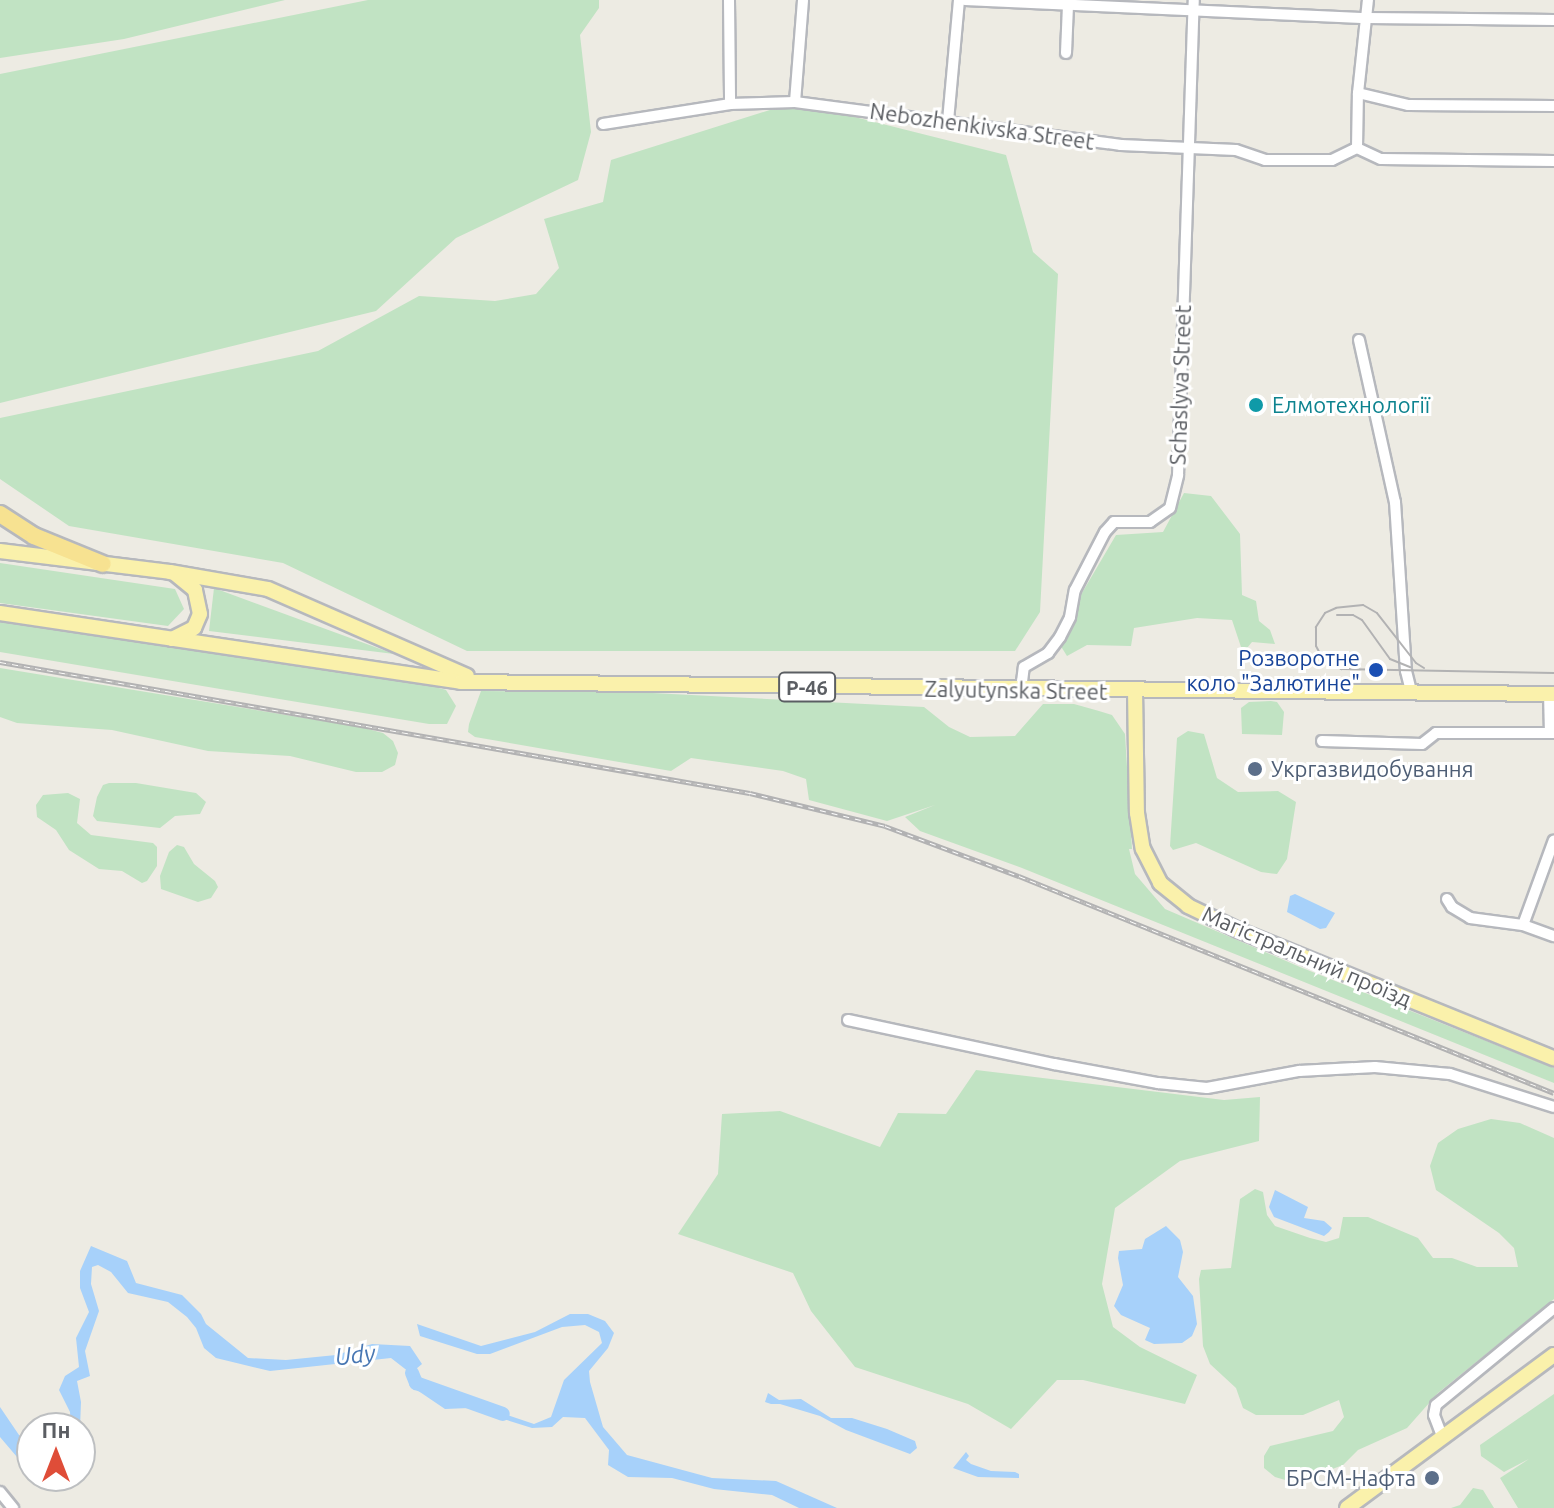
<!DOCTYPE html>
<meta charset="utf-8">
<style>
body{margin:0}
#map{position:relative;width:1554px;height:1508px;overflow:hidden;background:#edebe3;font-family:Ubuntu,sans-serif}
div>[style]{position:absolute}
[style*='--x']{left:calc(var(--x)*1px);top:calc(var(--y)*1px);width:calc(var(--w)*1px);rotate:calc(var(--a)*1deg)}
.green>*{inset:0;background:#c1e3c3}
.water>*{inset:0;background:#a7d1fa}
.river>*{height:14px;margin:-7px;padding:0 7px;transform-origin:7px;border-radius:7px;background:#a7d1fa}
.roads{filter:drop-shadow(2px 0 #b6b8bd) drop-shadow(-2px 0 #b6b8bd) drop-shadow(0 2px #b6b8bd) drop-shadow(0 -2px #b6b8bd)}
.minor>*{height:10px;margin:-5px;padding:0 5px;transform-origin:5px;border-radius:5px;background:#fff}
.major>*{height:14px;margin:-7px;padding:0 7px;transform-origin:7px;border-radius:7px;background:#faf1ab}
.highway>*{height:16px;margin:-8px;padding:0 8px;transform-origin:8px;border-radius:8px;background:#f7e291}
.tram>*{height:2px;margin:-1px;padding:0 1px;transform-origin:1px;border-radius:1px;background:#b2b2b3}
.rail>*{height:5px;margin-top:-2.5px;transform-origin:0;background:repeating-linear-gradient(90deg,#fff 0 6px,#b2b2b3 0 12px);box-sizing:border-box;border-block:2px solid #b2b2b3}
.dots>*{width:22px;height:22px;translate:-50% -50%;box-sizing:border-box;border:4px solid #fff;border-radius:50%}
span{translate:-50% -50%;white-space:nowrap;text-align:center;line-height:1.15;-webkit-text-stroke:6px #fff;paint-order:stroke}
.shield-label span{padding:2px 6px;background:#fff;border:2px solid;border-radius:6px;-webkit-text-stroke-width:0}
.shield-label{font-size:20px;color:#5b5e63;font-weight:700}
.street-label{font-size:22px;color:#5b5e63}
.culture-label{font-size:22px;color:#0d838f}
.left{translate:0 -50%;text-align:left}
.transit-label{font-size:22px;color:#164399}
.right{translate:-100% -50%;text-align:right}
.service-label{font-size:22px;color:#4e5e75}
.water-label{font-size:24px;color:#4877b3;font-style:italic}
.north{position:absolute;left:16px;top:1412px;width:80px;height:80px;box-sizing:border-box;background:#fff;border:2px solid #bdbfc1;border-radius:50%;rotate:0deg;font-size:22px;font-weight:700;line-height:32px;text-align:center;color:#5b5e63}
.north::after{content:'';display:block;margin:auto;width:28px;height:36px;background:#df4d38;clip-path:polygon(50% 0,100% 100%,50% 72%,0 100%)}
</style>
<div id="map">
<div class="green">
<i style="clip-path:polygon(0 0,285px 0,124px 39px,0 58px)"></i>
<i style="clip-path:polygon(368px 0,599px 0,599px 8px,580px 35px,591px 132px,578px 180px,456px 238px,376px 311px,0 403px,0 74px)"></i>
<i style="clip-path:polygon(795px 102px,1006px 155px,1033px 252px,1058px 274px,1040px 612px,1015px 651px,467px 651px,283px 563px,69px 526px,0 479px,0 418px,318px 351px,419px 296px,495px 301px,536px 294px,559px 268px,544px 219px,603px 202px,611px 160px)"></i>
<i style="clip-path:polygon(1184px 493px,1211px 496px,1240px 534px,1242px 595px,1256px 601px,1259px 621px,1270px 630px,1275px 644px,1252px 642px,1243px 653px,1232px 620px,1197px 618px,1134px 628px,1131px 646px,1087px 645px,1067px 656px,1062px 648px,1062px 627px,1116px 535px,1163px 532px)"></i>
<i style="clip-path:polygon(0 563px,175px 589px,184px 609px,168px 626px,0 603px)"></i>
<i style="clip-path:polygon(214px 588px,394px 654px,209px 631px)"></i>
<i style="clip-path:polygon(0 619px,425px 684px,446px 690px,456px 706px,447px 724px,429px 724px,0 652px)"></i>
<i style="clip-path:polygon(0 668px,360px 727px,383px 733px,393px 741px,398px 753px,395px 765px,382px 772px,356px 772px,290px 756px,208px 751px,112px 730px,17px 723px,0 717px)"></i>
<i style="clip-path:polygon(481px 691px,633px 692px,924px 707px,949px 727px,970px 737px,1015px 736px,1043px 704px,1074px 704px,1099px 711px,1112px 715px,1125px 734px,1132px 849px,1129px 849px,1135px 874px,1165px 909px,1300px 967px,1554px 1068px,1554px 1083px,1022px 868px,920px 831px,905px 817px,935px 805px,887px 821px,809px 800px,806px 779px,783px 771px,691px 758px,671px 771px,475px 737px,468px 732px,469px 724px)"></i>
<i style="clip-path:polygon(1271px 701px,1277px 702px,1284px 712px,1282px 735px,1242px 734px,1241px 708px,1249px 702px)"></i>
<i style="clip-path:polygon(1188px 731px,1204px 734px,1217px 778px,1238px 792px,1278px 791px,1296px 802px,1287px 859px,1277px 874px,1261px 872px,1196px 843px,1173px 850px,1170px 846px,1177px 738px)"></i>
<i style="clip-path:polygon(109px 783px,136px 783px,196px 793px,206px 802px,200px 814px,175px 816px,160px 828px,97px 821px,93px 816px,97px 797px,103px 785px)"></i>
<i style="clip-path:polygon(68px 793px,80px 799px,77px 823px,91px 835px,153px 843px,157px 847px,157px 866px,147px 881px,142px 883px,122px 871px,99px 869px,69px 850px,56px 830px,37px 817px,36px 805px,43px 795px)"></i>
<i style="clip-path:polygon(177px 845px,184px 847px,194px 864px,215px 881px,218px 887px,211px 898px,198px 902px,161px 889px,160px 876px,169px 852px)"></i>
<i style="clip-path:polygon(976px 1070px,1224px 1100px,1260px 1097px,1259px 1141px,1180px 1161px,1115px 1208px,1102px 1284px,1113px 1327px,1140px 1347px,1197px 1375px,1185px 1404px,1083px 1380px,1057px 1380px,1011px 1429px,968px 1404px,855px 1367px,811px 1311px,793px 1273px,678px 1234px,718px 1174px,722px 1114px,780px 1111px,880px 1147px,898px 1113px,946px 1114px)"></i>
<i style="clip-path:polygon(1491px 1119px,1520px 1123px,1554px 1138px,1554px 1299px,1438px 1393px,1407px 1428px,1358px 1450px,1343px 1465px,1319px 1474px,1292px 1482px,1275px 1477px,1264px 1468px,1264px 1456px,1270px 1446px,1333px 1431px,1344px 1417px,1339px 1400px,1303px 1415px,1256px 1415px,1243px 1408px,1236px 1388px,1210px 1364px,1203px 1346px,1199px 1279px,1201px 1270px,1231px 1268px,1240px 1199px,1255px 1189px,1263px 1192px,1267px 1215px,1275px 1226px,1310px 1238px,1326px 1242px,1339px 1238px,1343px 1217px,1368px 1217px,1418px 1238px,1433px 1258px,1452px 1258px,1477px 1267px,1518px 1267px,1514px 1248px,1499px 1233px,1436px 1190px,1430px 1166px,1438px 1143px,1458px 1129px)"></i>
<i style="clip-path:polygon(1554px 1394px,1554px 1508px,1518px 1508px,1500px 1478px,1529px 1459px,1504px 1472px,1481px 1456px,1480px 1445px)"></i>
<i style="clip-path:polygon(1473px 1488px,1483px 1490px,1494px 1508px,1451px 1508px,1460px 1505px)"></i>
</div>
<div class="water">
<i style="clip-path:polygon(1295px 894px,1335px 913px,1326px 928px,1320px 929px,1287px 912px,1290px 896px)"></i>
<i style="clip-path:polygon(1275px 1190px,1308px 1207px,1304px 1218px,1324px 1221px,1332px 1228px,1329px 1232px,1324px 1236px,1274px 1217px,1269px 1207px)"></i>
<i style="clip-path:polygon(1166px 1226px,1180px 1240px,1183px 1252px,1178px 1277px,1193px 1296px,1197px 1324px,1192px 1336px,1182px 1343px,1154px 1344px,1145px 1340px,1150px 1328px,1121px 1315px,1114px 1306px,1123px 1285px,1118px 1258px,1119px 1251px,1142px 1249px,1145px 1239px)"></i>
<i style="clip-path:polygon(91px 1246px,127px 1261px,136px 1283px,182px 1295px,201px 1314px,206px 1324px,248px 1358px,286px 1360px,336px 1355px,372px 1344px,410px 1346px,422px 1364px,416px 1369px,417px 1379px,428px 1389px,455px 1403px,477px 1405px,534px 1424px,551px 1417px,564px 1380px,602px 1343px,599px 1332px,585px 1325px,562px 1327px,490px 1354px,477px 1354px,420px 1336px,417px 1324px,481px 1346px,535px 1332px,570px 1314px,588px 1314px,605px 1321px,614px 1333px,608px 1348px,589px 1371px,590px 1382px,603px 1427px,627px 1455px,712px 1478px,776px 1481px,837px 1508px,799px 1508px,772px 1495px,714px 1489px,672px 1478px,628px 1477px,608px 1465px,609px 1450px,585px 1418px,563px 1417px,552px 1427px,532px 1428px,469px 1408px,445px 1409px,411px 1386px,409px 1372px,391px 1358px,270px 1371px,216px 1358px,204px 1348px,196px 1328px,187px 1317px,168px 1302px,128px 1293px,111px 1272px,98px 1265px,92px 1267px,91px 1284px,99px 1311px,85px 1351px,90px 1376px,77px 1381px,81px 1402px,80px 1428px,71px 1428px,70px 1412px,59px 1390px,65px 1376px,79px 1367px,76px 1338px,89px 1312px,80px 1288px,80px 1271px)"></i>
<i style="clip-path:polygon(768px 1393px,779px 1400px,801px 1399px,831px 1418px,852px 1418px,887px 1429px,915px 1441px,917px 1448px,910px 1454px,846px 1430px,820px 1416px,780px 1404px,771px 1404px,765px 1402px)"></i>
<i style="clip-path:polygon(0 1407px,19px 1435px,32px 1442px,32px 1465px,17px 1457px,0 1437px)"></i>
<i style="clip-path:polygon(966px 1452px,969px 1456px,966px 1460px,971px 1464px,991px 1471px,1015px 1472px,1019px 1474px,1019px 1478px,978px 1477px,953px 1468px)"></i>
</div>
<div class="river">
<i style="--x:412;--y:1373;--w:11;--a:68"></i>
<i style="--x:416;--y:1383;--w:92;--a:19.6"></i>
</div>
<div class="roads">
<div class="minor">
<i style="--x:729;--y:0;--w:104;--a:89.4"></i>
<i style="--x:965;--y:0;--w:402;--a:2.6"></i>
<i style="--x:1367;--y:18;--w:187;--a:0.6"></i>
<i style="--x:1066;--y:53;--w:48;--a:-87.6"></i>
<i style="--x:1358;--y:93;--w:51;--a:13.5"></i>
<i style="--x:1408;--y:105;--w:146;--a:0.4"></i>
<i style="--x:795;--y:102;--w:102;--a:-85.5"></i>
<i style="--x:948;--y:121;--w:121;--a:-84.8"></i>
<i style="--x:603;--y:124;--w:129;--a:-8.9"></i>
<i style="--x:730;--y:104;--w:65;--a:-1.8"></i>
<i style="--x:795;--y:102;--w:329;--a:7.5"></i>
<i style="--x:1121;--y:145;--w:115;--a:2.5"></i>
<i style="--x:1236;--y:150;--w:31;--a:19"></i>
<i style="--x:1265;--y:160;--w:67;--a:0"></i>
<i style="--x:1332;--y:160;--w:28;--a:-26"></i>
<i style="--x:1357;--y:148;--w:26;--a:25"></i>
<i style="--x:1381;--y:159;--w:173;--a:0.7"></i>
<i style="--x:1357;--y:148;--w:55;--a:-89"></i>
<i style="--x:1358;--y:93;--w:94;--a:-83.9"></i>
<i style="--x:1359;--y:340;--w:166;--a:77.5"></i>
<i style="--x:1395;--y:502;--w:169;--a:86.3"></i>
<i style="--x:1406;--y:671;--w:21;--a:76"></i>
<i style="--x:1021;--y:690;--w:23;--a:-83"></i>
<i style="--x:1024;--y:667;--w:28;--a:-30"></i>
<i style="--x:1048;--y:653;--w:20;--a:-53"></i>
<i style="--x:1060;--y:637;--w:22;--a:-63"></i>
<i style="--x:1070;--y:617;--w:27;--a:-80"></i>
<i style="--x:1075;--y:590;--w:65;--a:-62.7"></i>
<i style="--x:1105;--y:532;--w:13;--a:-48"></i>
<i style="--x:1114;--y:522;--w:36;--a:0"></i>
<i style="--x:1150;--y:522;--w:24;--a:-35"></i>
<i style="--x:1170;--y:508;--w:34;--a:-76"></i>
<i style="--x:1178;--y:475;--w:475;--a:-88.1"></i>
<i style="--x:1549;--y:693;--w:40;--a:88.6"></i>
<i style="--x:1322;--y:741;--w:100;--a:1.7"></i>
<i style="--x:1422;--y:744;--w:18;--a:-38"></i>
<i style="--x:1436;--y:733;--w:118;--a:0"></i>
<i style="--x:1447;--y:899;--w:9;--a:58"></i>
<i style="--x:1452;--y:907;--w:21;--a:31"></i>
<i style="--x:1470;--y:918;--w:53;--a:7.5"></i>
<i style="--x:1523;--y:925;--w:33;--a:20"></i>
<i style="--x:1523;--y:925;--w:90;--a:-70"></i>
<i style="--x:848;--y:1020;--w:211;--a:12.1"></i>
<i style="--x:1054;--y:1064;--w:106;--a:10.4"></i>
<i style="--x:1158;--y:1083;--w:49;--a:5.8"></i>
<i style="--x:1207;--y:1088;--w:94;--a:-10.5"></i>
<i style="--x:1299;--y:1071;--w:76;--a:-3"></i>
<i style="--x:1375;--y:1067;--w:75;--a:5.3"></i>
<i style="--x:1450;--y:1074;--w:109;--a:17.6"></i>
<i style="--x:1442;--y:1436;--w:22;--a:-111"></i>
<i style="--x:1434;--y:1415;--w:10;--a:-79"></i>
<i style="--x:1436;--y:1405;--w:153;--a:-39.4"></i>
<i style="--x:0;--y:1492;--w:21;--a:51"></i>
</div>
<div class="major">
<i style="--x:0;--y:551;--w:171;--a:7"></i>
<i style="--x:170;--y:572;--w:99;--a:9.8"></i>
<i style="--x:268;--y:589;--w:217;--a:23.6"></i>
<i style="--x:0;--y:613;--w:466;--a:8.5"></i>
<i style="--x:461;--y:682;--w:1093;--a:0.63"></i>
<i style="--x:172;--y:639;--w:25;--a:-27"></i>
<i style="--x:194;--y:628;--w:15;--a:-67"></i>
<i style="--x:200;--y:614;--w:25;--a:-102"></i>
<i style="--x:195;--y:590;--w:26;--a:-141"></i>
<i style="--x:1135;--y:690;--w:123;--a:89.1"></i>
<i style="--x:1137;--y:813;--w:36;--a:81"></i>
<i style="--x:1143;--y:849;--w:38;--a:63"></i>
<i style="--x:1160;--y:883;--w:36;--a:39"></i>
<i style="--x:1188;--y:906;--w:55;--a:25.6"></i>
<i style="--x:1238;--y:930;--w:341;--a:22.1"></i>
<i style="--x:1347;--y:1508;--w:257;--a:-36.5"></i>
</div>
<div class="highway">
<i style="--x:0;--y:514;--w:40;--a:32.9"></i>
<i style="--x:34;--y:536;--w:74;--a:22.1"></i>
</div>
</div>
<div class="tram">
<i style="--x:1337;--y:615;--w:16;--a:0"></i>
<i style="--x:1353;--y:615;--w:10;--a:29"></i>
<i style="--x:1362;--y:620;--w:48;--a:54.3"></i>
<i style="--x:1390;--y:659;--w:22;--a:22"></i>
<i style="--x:1424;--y:668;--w:9;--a:-148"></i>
<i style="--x:1416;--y:663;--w:63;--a:-128"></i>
<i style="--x:1377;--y:613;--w:16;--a:-150"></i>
<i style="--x:1363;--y:605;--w:27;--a:174"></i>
<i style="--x:1336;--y:608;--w:12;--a:156"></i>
<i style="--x:1325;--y:613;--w:17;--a:123"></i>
<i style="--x:1316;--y:627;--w:19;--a:90"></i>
<i style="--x:1316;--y:646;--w:15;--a:62"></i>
<i style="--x:1323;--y:659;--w:21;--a:29"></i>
<i style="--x:1341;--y:669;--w:213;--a:1.1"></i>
</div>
<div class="rail">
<i style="--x:0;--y:662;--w:761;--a:9.91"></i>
<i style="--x:750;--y:793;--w:139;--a:13.7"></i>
<i style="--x:885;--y:826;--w:143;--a:20.5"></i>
<i style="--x:1019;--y:876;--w:577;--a:22.08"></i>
</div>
<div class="dots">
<i style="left:1256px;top:405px;background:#0f9aa8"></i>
<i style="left:1376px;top:670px;background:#1a4fb4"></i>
<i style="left:1255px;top:769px;background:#5c6f8a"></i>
<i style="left:1432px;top:1478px;background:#5c6f8a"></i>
</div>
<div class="shield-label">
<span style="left:807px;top:687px">Р-46</span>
</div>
<div class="street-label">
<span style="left:982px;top:126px;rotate:8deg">Nebozhenkivska Street</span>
<span style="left:1180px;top:385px;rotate:-88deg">Schaslyva Street</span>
<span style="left:1016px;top:690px;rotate:1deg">Zalyutynska Street</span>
<span style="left:1307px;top:956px;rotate:23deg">Магістральний проїзд</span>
</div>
<div class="culture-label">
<span class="left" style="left:1272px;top:405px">Елмотехнології</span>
</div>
<div class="transit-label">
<span class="right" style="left:1360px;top:670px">Розворотне<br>коло "Залютине"</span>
</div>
<div class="service-label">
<span class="left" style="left:1271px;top:769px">Укргазвидобування</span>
<span class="right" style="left:1416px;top:1478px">БРСМ-Нафта</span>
</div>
<div class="water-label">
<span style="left:355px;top:1355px;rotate:-6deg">Udy</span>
</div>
<div class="north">Пн</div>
</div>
